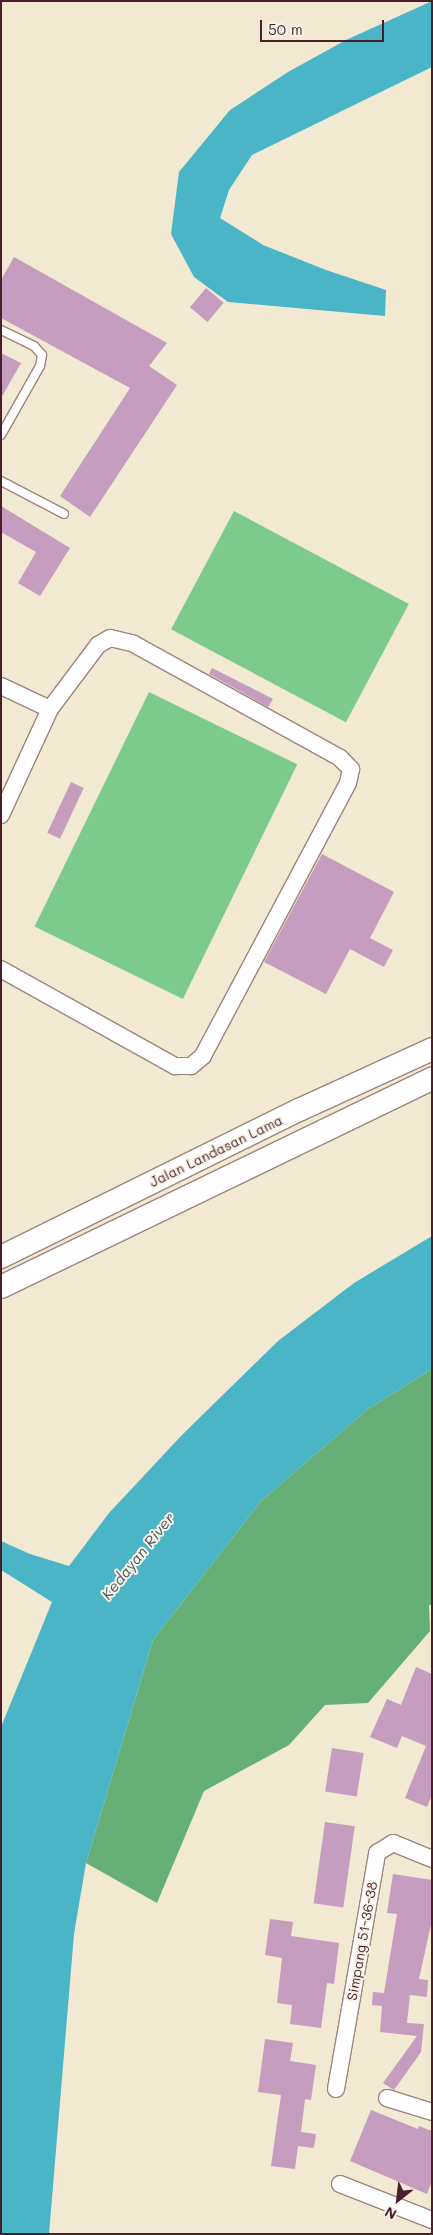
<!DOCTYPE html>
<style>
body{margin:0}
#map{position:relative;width:433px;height:2235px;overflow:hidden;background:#f1e9d1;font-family:Mali,sans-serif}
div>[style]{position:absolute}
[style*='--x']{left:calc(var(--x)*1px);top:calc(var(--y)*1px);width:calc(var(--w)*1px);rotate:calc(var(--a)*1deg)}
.green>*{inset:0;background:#7dcb8a;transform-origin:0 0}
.forest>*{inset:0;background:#66af76}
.water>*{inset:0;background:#4bb5c8}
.building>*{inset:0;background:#c49dbf;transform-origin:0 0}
.roads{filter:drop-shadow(1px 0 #9e847e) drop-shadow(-1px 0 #9e847e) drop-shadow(0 1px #9e847e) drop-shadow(0 -1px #9e847e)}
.service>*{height:8px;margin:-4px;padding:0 4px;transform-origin:4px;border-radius:4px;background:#fff}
.minor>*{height:16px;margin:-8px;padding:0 8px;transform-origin:8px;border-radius:8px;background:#fff}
.secondary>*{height:22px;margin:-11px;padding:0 11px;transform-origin:11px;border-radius:11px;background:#fff}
span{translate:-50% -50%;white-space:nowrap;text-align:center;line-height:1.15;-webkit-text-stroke:4px #f7f3e8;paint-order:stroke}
.street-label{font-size:14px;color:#4a1f2b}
.water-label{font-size:15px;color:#4a5462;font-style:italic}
.frame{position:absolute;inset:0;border:2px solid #4a1f2b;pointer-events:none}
.north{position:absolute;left:373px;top:2175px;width:50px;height:50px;-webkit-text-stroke:4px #f7f3e8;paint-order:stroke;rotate:209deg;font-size:14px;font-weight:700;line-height:20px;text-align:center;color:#4a1f2b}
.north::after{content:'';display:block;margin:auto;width:18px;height:22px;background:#4a1f2b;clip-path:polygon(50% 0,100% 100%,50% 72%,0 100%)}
.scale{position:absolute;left:260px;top:20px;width:124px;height:22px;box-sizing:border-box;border:2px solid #4a1f2b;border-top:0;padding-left:6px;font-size:15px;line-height:18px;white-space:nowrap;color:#4a1f2b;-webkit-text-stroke:4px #f7f3e8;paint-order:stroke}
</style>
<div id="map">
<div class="green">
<i style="left:234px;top:511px;width:198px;height:134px;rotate:28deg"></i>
<i style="left:149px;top:692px;width:165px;height:261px;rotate:26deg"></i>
</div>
<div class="forest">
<i style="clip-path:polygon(432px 1369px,432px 1605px,429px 1605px,430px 1631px,368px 1703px,325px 1705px,289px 1745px,204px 1791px,157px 1903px,86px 1863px,153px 1640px,261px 1501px,368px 1409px)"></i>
</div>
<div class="water">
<i style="clip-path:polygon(432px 1px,432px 67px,252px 155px,229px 190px,220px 218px,263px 245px,326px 270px,386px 290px,385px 316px,228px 302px,194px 277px,171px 234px,179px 172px,230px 110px,288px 72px,346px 40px)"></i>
<i style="clip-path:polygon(432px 1236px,432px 1369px,368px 1409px,261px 1501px,153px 1640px,86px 1863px,74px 1934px,49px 2234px,1px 2234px,1px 1727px,52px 1602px,1px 1570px,1px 1541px,30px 1554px,69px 1566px,109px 1513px,182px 1435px,278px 1341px,354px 1283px)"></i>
</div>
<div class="building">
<i style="clip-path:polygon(14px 257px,167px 343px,149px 366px,177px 385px,90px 517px,60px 496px,130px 388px,1px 318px,1px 280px)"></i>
<i style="left:206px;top:288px;width:23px;height:25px;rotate:40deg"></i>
<i style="clip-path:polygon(1px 353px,21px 363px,1px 398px)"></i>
<i style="clip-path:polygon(1px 506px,70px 548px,40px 596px,18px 583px,36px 552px,1px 532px)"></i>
<i style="clip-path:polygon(212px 668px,273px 699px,268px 707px,209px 674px)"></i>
<i style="left:71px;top:782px;width:14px;height:56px;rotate:25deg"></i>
<i style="clip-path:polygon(322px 854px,394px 892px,370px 938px,393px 950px,384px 967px,350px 949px,326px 994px,264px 962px)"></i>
<i style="clip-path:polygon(416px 1667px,432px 1674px,432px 1795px,427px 1807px,405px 1798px,426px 1746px,402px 1736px,397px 1748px,370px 1737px,387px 1699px,401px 1705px)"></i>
<i style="left:332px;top:1748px;width:32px;height:44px;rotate:9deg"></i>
<i style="left:325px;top:1822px;width:30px;height:82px;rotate:8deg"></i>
<i style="clip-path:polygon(393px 1874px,432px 1880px,432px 1920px,419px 1979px,428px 1980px,427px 1997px,410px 1995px,407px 2023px,424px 2024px,421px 2052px,394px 2090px,383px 2083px,417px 2036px,380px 2032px,382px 2006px,372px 2005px,373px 1992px,384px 1993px,397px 1914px,387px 1913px)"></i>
<i style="clip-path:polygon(270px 1919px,293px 1922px,291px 1936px,339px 1943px,334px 1984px,327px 1983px,321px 2028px,290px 2024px,292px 2005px,277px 2003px,282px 1958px,265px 1955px)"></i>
<i style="clip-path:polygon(265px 2039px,293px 2043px,290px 2061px,316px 2065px,311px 2100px,305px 2099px,301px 2132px,316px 2134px,314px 2148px,298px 2146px,295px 2169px,271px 2166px,281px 2095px,258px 2092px)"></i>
<i style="clip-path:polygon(371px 2110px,418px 2129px,419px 2126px,432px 2131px,432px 2181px,427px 2194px,350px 2161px)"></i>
</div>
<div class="roads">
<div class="service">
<i style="--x:1;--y:330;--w:37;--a:26"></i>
<i style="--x:34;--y:346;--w:12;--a:48"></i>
<i style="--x:42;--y:355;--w:11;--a:100"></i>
<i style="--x:40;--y:366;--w:79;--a:119.5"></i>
<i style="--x:1;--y:481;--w:71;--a:27.6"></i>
</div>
<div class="minor">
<i style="--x:1;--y:686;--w:54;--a:25.1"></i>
<i style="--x:1;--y:815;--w:117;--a:-65.2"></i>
<i style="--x:50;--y:709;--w:80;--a:-53.1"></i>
<i style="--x:98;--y:645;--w:14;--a:-30"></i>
<i style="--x:110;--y:638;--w:23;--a:13"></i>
<i style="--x:132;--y:643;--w:238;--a:28.9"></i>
<i style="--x:340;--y:758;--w:16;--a:45"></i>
<i style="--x:351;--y:769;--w:14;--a:102"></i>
<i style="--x:348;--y:783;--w:309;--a:118"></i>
<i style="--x:203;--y:1056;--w:16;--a:140"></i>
<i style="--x:191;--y:1066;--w:16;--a:180"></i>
<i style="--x:175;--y:1066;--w:199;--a:-150.9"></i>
<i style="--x:336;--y:2089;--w:240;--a:-80.1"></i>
<i style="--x:377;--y:1853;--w:19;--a:-32"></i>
<i style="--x:393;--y:1843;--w:42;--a:22.3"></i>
<i style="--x:387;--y:2098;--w:47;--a:17.3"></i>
<i style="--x:340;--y:2184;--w:99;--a:21.4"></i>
</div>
<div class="secondary">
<i style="--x:1;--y:1257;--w:332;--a:-26.3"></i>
<i style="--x:299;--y:1110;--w:146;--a:-24.6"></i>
<i style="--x:1;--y:1287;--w:479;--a:-25.8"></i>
</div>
</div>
<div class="street-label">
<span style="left:216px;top:1151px;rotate:-26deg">Jalan Landasan Lama</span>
<span style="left:362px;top:1941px;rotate:-80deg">Simpang 51-36-38</span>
</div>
<div class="water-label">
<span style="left:138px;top:1556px;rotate:-51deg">Kedayan River</span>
</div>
<div class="frame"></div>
<div class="north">N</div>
<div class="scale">50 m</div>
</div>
